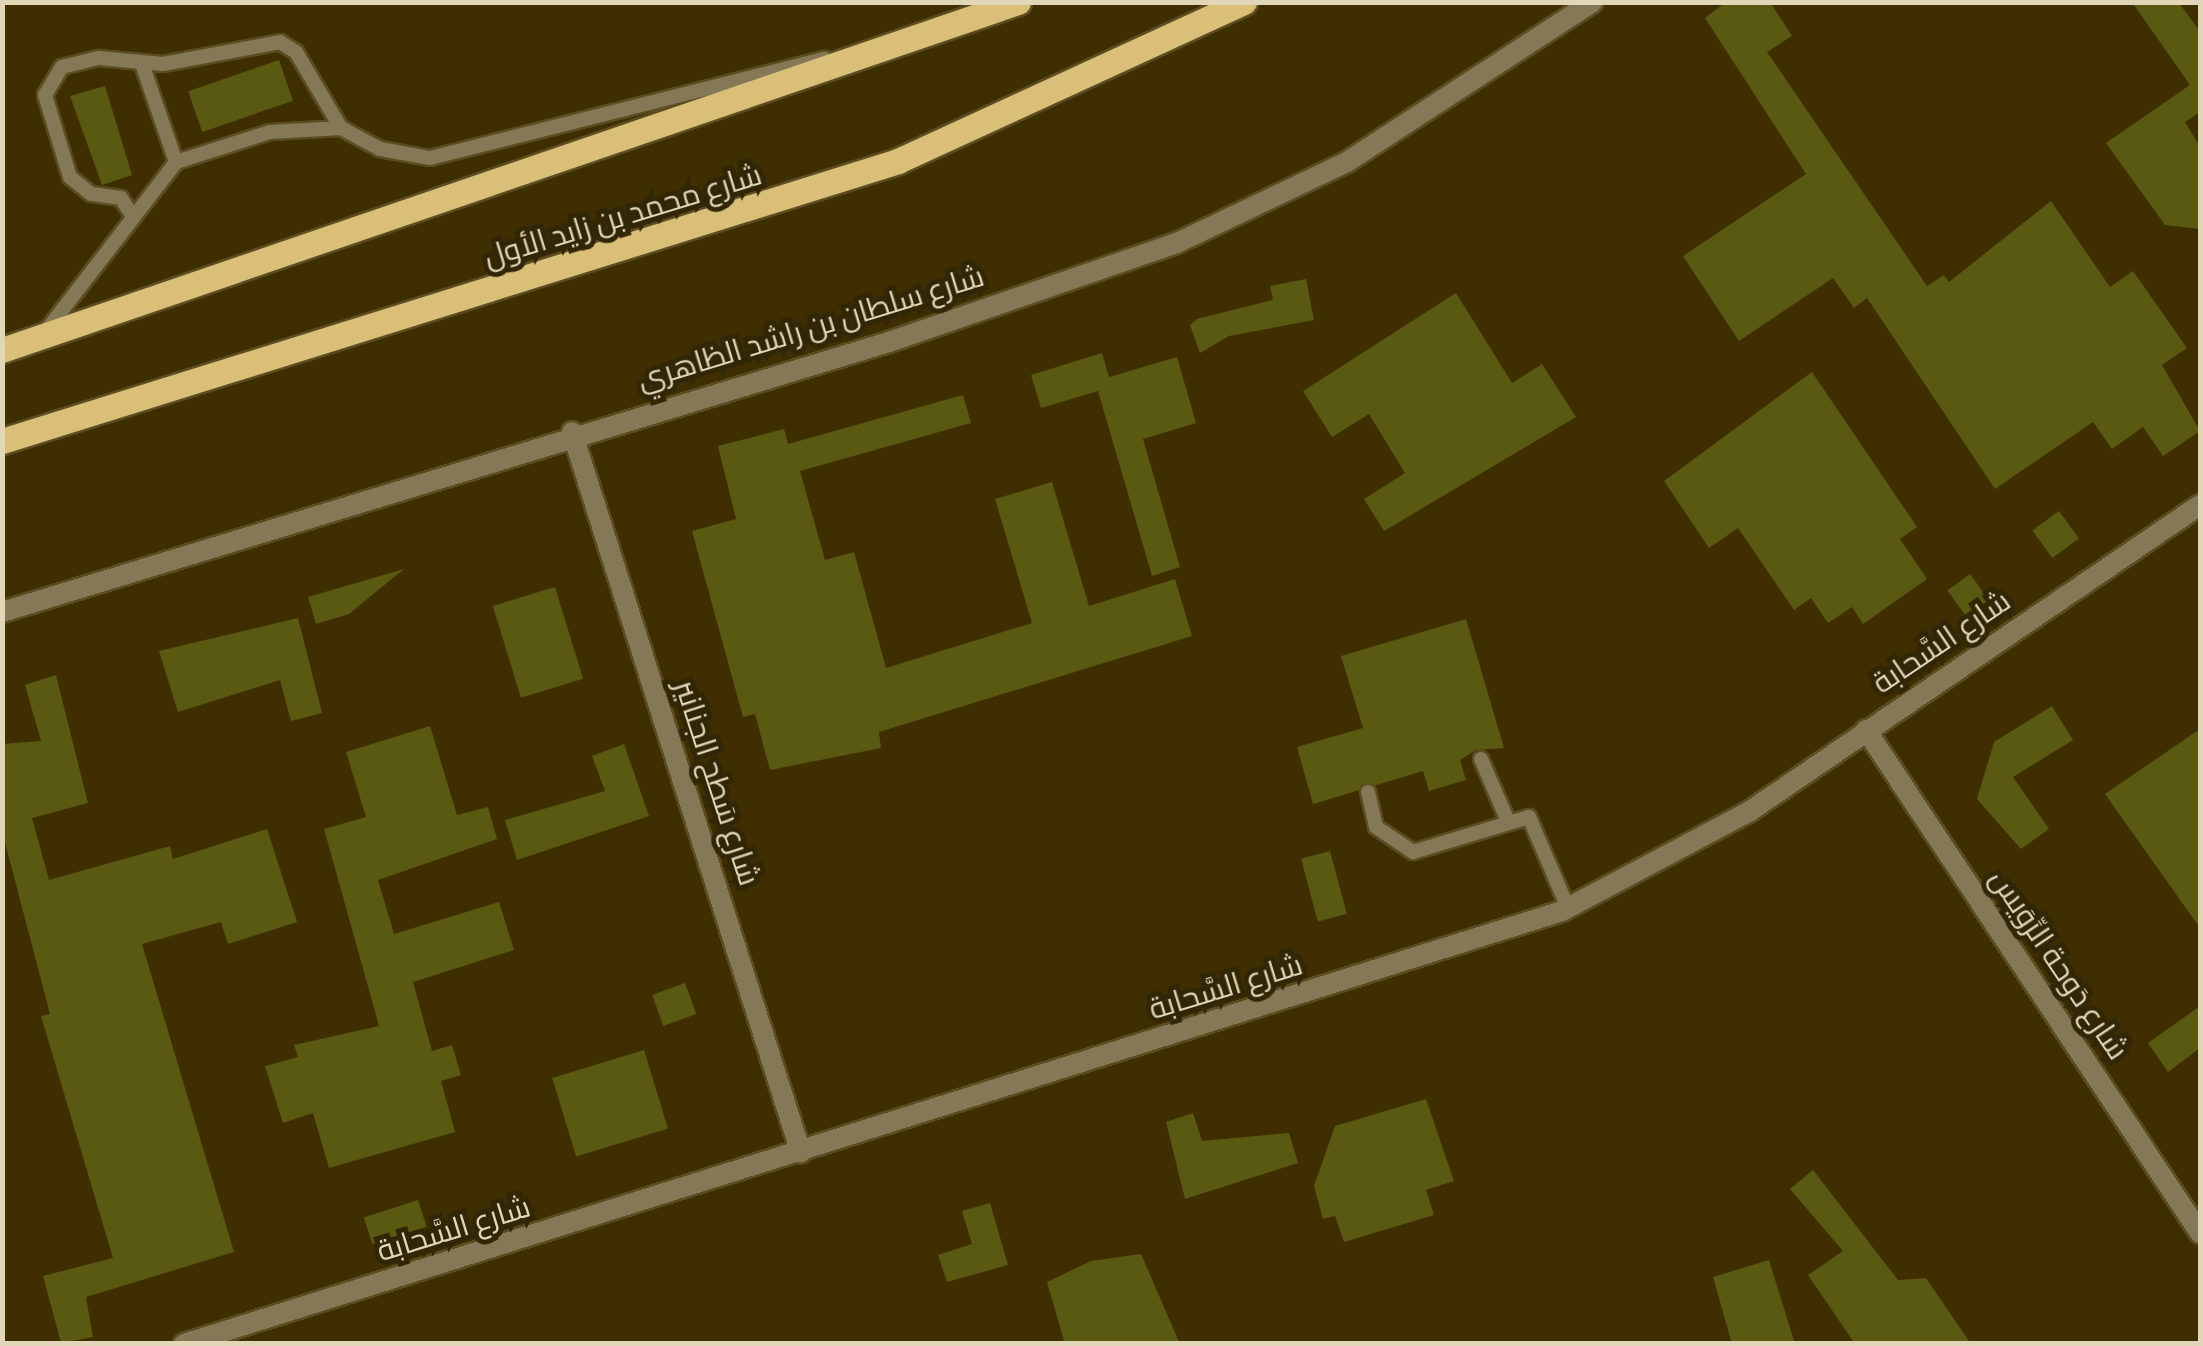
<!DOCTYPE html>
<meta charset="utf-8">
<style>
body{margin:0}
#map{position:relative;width:2203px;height:1346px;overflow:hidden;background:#3f2f00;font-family:"Source Sans 3",Cairo,sans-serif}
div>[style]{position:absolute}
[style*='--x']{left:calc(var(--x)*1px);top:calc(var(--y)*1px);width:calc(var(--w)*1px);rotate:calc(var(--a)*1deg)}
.building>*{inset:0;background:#595911;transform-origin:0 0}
.roads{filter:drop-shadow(2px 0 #5c4d21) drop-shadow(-2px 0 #5c4d21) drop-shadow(0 2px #5c4d21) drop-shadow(0 -2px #5c4d21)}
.lane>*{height:14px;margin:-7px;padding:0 7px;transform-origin:7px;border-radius:7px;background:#857857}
.street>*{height:20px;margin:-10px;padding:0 10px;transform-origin:10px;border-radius:10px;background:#857857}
.primary>*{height:25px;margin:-12.5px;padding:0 12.5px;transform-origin:12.5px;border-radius:12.5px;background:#d9bf78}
span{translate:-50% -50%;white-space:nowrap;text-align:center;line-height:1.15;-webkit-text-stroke:10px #312606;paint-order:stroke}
.street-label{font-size:30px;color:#e1d6b8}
.frame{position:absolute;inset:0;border:5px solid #e1d6b8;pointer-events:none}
</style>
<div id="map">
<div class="building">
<i style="clip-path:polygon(1726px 2px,1770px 2px,1792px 36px,1767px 52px,1927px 286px,1944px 275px,1949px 282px,2051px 201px,2110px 287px,2133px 271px,2187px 348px,2162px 365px,2200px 431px,2163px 456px,2143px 427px,2112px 449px,2093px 422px,1995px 489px,1867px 298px,1854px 308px,1833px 278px,1739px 341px,1683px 256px,1806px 174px,1705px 18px)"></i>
<i style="clip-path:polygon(2132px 2px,2178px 2px,2200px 31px,2200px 112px,2185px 122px,2200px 147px,2200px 229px,2165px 225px,2106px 143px,2190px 85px)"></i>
<i style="left:279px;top:60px;width:43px;height:96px;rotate:71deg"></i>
<i style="clip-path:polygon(105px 86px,132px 175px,102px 185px,70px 96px)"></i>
<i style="clip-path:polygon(1306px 279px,1314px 320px,1229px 336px,1200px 353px,1190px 325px,1197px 319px,1273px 300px,1270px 286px)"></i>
<i style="clip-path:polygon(1456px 293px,1512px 383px,1542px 364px,1576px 417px,1384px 531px,1364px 499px,1405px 473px,1369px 414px,1332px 437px,1303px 391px)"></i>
<i style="clip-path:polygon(1102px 353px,1109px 377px,1177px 357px,1196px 423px,1143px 439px,1180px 567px,1152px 576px,1098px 391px,1041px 408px,1031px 375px)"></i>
<i style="clip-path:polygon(1812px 372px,1917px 527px,1900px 539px,1927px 579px,1863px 624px,1852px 607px,1828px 623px,1811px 598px,1794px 610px,1738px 528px,1709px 548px,1664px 481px)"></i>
<i style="clip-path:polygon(963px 395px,971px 423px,800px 471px,825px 560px,854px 552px,886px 668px,1032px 623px,995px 499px,1052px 482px,1089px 606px,1175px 579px,1192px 636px,879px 732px,881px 748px,770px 770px,755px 714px,743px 717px,692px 531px,736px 519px,718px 446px,784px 429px,788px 444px)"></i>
<i style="left:2059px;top:511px;width:34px;height:33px;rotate:54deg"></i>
<i style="clip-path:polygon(404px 569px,349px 614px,316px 624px,308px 597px)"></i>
<i style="left:1970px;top:574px;width:32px;height:28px;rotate:54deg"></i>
<i style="left:555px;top:587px;width:96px;height:65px;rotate:73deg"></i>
<i style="clip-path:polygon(298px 618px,322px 713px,291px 721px,280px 680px,178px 712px,159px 651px)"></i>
<i style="clip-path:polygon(1466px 619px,1504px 748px,1476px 750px,1460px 760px,1466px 780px,1429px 791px,1423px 771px,1313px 804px,1297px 747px,1363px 728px,1341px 656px)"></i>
<i style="clip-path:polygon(56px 675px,88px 803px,32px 818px,49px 880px,170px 846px,173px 859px,267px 829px,297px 922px,228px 944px,221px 922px,142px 944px,234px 1252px,86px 1297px,93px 1337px,61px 1343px,43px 1276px,113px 1258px,41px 1016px,50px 1014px,2px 831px,2px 744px,41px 741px,25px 685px)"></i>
<i style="clip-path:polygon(2052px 706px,2073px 740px,2013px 777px,2049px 829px,2021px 849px,1977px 799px,1994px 742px)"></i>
<i style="clip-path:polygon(430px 726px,457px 815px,488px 807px,497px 839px,378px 880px,394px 934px,499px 902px,514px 950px,413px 982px,432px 1051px,452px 1045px,461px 1075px,441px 1081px,455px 1132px,329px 1168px,313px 1113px,283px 1123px,265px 1066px,298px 1057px,294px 1045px,379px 1026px,324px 829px,366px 817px,346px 752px)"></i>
<i style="clip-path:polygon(2200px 729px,2200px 928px,2105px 794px)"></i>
<i style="clip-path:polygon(624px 744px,649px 816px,517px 860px,505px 820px,605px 791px,592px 756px)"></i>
<i style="left:1330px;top:851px;width:65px;height:30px;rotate:75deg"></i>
<i style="left:685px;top:983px;width:33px;height:35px;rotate:70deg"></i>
<i style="clip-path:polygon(2200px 1006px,2200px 1048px,2168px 1072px,2148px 1043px)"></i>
<i style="left:644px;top:1050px;width:82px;height:96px;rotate:73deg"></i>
<i style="clip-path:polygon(1426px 1099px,1454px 1181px,1426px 1190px,1434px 1215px,1344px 1242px,1335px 1216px,1323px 1219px,1314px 1186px,1335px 1126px)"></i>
<i style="clip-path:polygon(1193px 1113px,1202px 1141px,1289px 1133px,1298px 1163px,1185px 1199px,1166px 1122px)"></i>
<i style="clip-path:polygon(1813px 1170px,1898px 1280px,1926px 1278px,1971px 1344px,1855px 1344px,1808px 1275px,1843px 1251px,1790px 1189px)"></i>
<i style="left:418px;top:1200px;width:28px;height:57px;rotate:72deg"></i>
<i style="clip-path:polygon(990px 1203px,1008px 1265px,947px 1282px,938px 1255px,972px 1244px,962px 1211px)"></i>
<i style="clip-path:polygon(1141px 1254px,1180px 1344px,1065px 1344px,1047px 1282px,1091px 1261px)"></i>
<i style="clip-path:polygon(1769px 1260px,1795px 1344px,1732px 1344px,1713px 1277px)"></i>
</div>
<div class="roads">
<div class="lane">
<i style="--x:142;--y:64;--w:104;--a:70.9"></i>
<i style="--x:130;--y:212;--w:17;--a:-123"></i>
<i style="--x:121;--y:198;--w:30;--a:-172"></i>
<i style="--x:91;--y:194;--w:27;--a:-141"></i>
<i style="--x:70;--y:177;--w:86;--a:-107"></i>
<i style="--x:45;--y:95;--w:33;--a:-59"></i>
<i style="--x:62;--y:67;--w:38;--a:-14"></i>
<i style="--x:99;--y:58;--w:64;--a:5.4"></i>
<i style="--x:163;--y:64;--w:119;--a:-10.6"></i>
<i style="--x:280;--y:42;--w:19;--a:32"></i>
<i style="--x:296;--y:52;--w:88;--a:59.4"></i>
<i style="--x:341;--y:128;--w:44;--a:28.3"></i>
<i style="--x:380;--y:149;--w:51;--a:10.2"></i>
<i style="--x:430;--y:158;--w:407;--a:-14.1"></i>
<i style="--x:46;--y:331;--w:213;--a:-52.4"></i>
<i style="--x:176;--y:162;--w:99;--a:-17.7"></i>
<i style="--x:270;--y:132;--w:71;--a:-3.2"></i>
<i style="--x:1481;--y:759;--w:65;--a:66.6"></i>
<i style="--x:1368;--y:792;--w:36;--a:77"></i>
<i style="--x:1376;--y:827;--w:45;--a:34"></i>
<i style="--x:1413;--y:852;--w:121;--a:-16.8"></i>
<i style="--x:1529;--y:817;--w:99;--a:66.8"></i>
</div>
<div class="street">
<i style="--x:572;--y:432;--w:756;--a:72.38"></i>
<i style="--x:2;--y:612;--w:927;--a:-16.93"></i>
<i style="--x:889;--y:342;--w:305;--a:-19"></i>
<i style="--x:1177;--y:243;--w:188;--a:-25.5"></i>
<i style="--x:1347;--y:162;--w:293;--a:-33.1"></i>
<i style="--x:1866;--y:730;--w:604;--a:56.42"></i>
<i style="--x:184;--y:1344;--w:1444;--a:-17.44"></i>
<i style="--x:1562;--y:911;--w:213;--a:-28"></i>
<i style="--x:1750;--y:811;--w:544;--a:-34.22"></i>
</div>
<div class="primary">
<i style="--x:2;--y:350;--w:1074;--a:-18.91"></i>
<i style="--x:2;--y:441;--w:939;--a:-17.35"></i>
<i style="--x:898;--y:161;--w:381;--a:-24.7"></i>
</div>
</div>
<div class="street-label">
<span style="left:623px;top:217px;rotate:-17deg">شارع محمد بن زايد الأول</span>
<span style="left:811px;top:329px;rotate:-17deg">شارع سلطان بن راشد الظاهري</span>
<span style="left:1942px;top:643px;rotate:-34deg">شارع السَّحابة</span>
<span style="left:716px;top:783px;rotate:72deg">شارع سَطح الجنانير</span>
<span style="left:2058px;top:965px;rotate:56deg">شارع دَوحة الرِّوَيس</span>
<span style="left:1226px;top:988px;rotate:-17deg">شارع السَّحابة</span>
<span style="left:454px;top:1230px;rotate:-17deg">شارع السَّحابة</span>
</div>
<div class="frame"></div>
</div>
